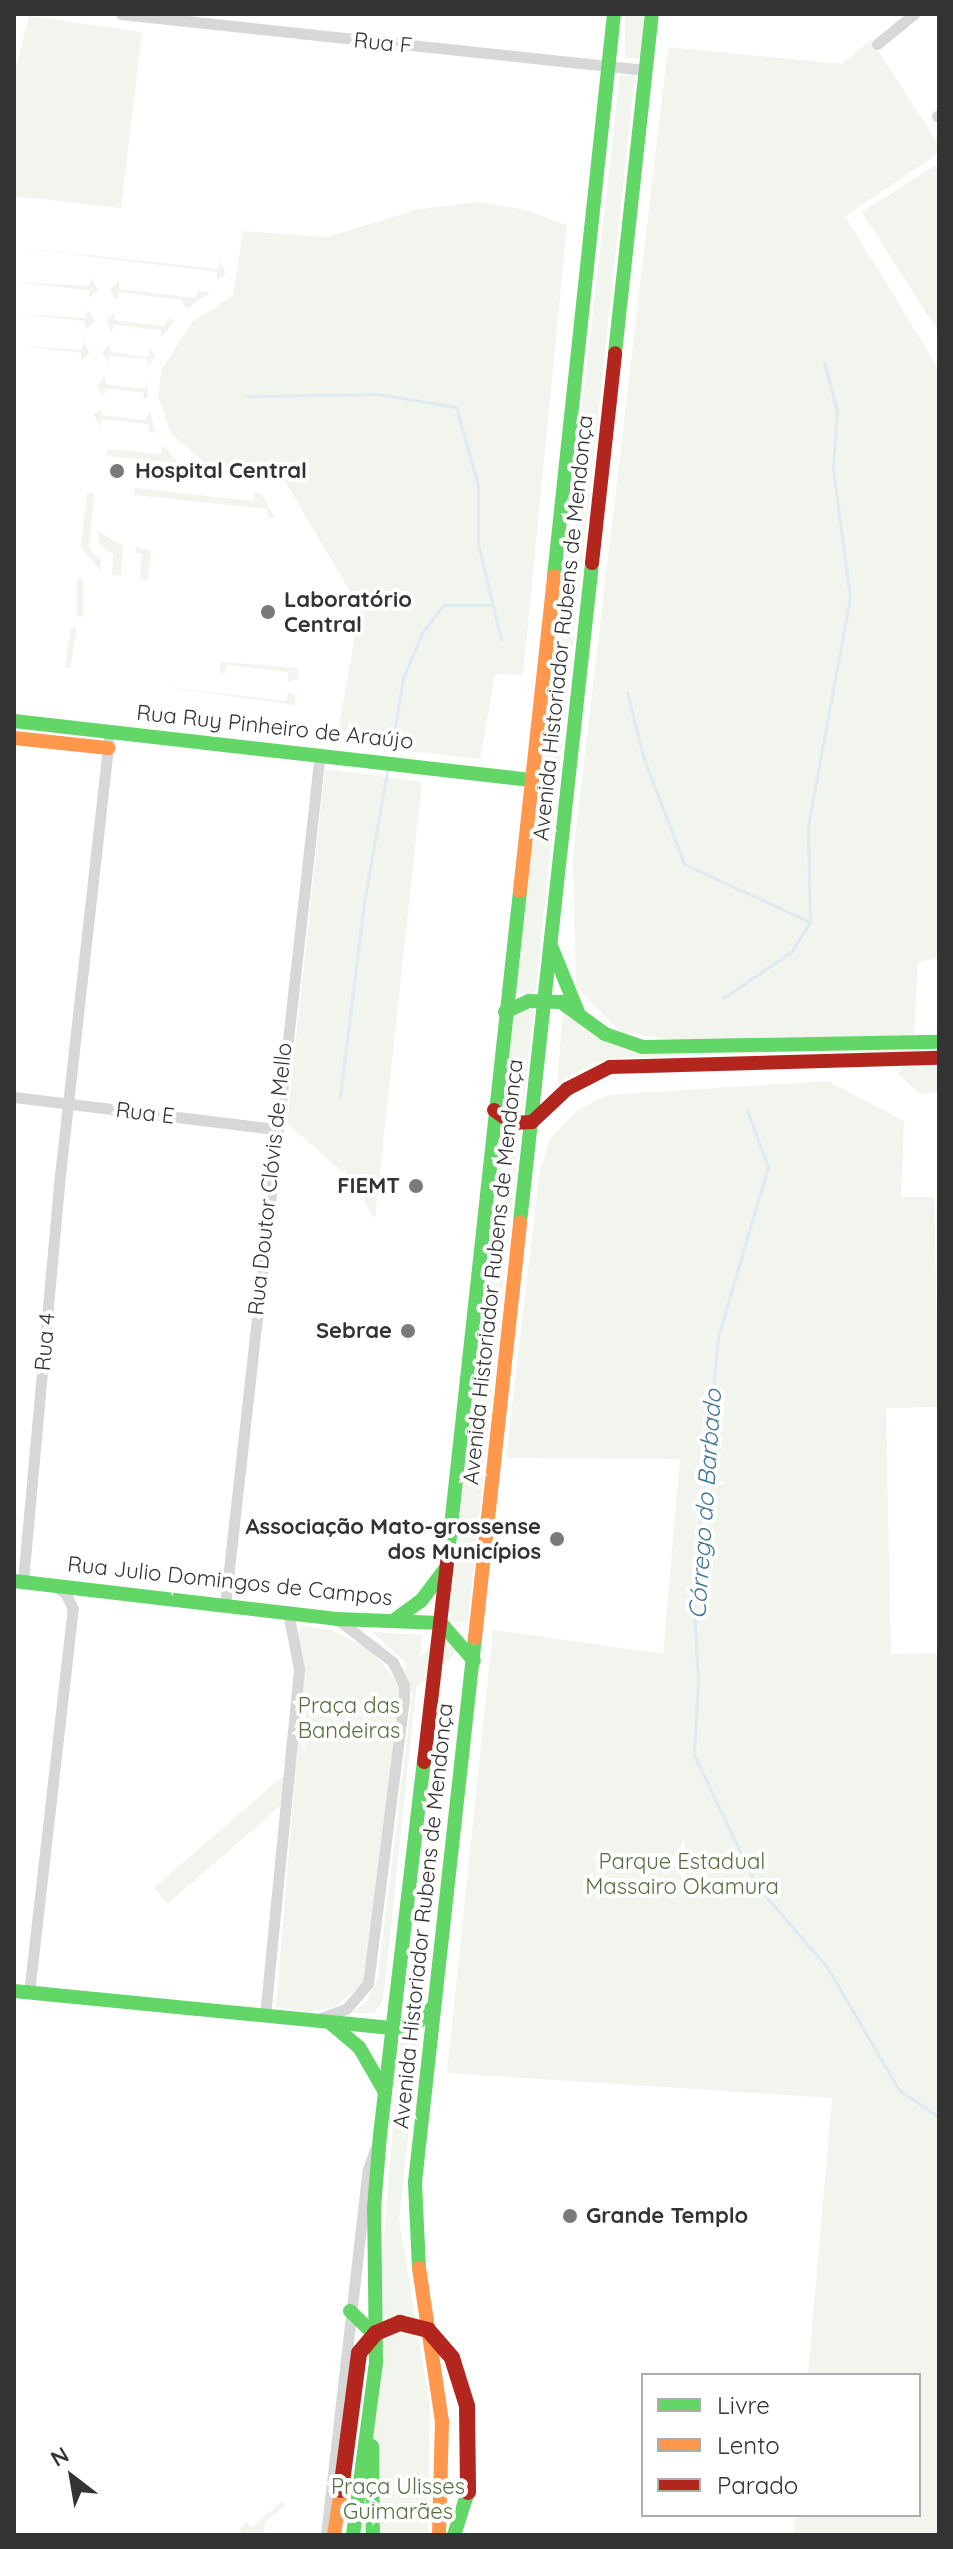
<!DOCTYPE html>
<meta charset="utf-8">
<style>
body{margin:0}
#map{position:relative;width:953px;height:2549px;overflow:hidden;background:#fff;font-family:Quicksand,sans-serif}
div>[style]{position:absolute}
[style*='--x']{left:calc(var(--x)*1px);top:calc(var(--y)*1px);width:calc(var(--w)*1px);rotate:calc(var(--a)*1deg)}
.green>*{inset:0;background:#f1f5ed;transform-origin:0 0}
.stream>*{height:3px;margin:-1.5px;padding:0 1.5px;transform-origin:1.5px;border-radius:1.5px;background:#ddebf3}
.street>*{height:11px;margin:-5.5px;padding:0 5.5px;transform-origin:5.5px;border-radius:5.5px;background:#d7d7d7}
.fast>*{height:14px;margin:-7px;padding:0 7px;transform-origin:7px;border-radius:7px;background:#63d668}
.slow>*{height:14px;margin:-7px;padding:0 7px;transform-origin:7px;border-radius:7px;background:#ff974d}
.jam>*{height:14px;margin:-7px;padding:0 7px;transform-origin:7px;border-radius:7px;background:#b3261e}
.jam-bridge>*{height:16px;margin:-8px;padding:0 8px;transform-origin:8px;border-radius:8px;background:#b3261e}
.dots>*{width:22px;height:22px;translate:-50% -50%;box-sizing:border-box;border:4px solid #fff;border-radius:50%}
span{translate:-50% -50%;white-space:nowrap;text-align:center;line-height:1.15;-webkit-text-stroke:8px #fff;paint-order:stroke}
.street-label{font-size:22px;color:#333}
.poi-label{font-size:22px;color:#333;font-weight:700}
.left{translate:0 -50%;text-align:left}
.right{translate:-100% -50%;text-align:right}
.park-label{font-size:22px;color:#56703f}
.water-label{font-size:24px;color:#3f7597;font-style:italic}
.frame{position:absolute;inset:0;border:16px solid #333;pointer-events:none}
.legend{position:absolute;left:641px;top:2373px;width:280px;height:144px;box-sizing:border-box;background:#fff;border:2px solid #adadad;margin:0;padding:10px 14px;list-style:none;font-size:24px;color:#333}
.legend li{display:flex;align-items:center;gap:16px;height:40px}
.legend b{width:40px;border:2px solid #adadad}
.north{position:absolute;left:32px;top:2437px;width:80px;height:80px;-webkit-text-stroke:6px #fff;paint-order:stroke;rotate:329deg;font-size:22px;font-weight:700;line-height:32px;text-align:center;color:#333}
.north::after{content:'';display:block;margin:auto;width:28px;height:36px;background:#333;clip-path:polygon(50% 0,100% 100%,50% 72%,0 100%)}
</style>
<div id="map">
<div class="green">
<i style="left:625px;top:14px;width:18px;height:44px"></i>
<i style="clip-path:polygon(29px 16px,142px 32px,121px 208px,14px 196px,14px 74px)"></i>
<i style="clip-path:polygon(871px 40px,939px 145px,939px 153px,845px 216px,939px 369px,939px 957px,918px 962px,914px 1037px,672px 1039px,621px 1033px,576px 986px,573px 856px,668px 47px,842px 64px)"></i>
<i style="clip-path:polygon(620px 75px,635px 76px,535px 994px,515px 995px)"></i>
<i style="clip-path:polygon(939px 163px,939px 333px,862px 212px)"></i>
<i style="clip-path:polygon(479px 202px,525px 210px,567px 225px,523px 675px,495px 674px,480px 759px,336px 742px,360px 608px,283px 478px,234px 476px,208px 466px,171px 434px,158px 395px,162px 369px,193px 321px,233px 296px,243px 231px,327px 237px,415px 210px)"></i>
<i style="clip-path:polygon(14px 247px,218px 269px,220px 261px,226px 273px,217px 281px,217px 272px)"></i>
<i style="clip-path:polygon(91px 278px,98px 290px,89px 298px,89px 290px,14px 282px,90px 286px)"></i>
<i style="clip-path:polygon(119px 280px,119px 289px,196px 298px,197px 291px,211px 292px,186px 309px,182px 300px,118px 292px,117px 301px,110px 290px)"></i>
<i style="clip-path:polygon(87px 309px,95px 321px,85px 330px,85px 321px,14px 314px,86px 318px)"></i>
<i style="clip-path:polygon(115px 312px,114px 320px,165px 326px,168px 318px,175px 321px,161px 337px,161px 330px,114px 325px,112px 333px,106px 321px)"></i>
<i style="clip-path:polygon(83px 341px,90px 353px,81px 361px,81px 353px,20px 346px,82px 350px)"></i>
<i style="clip-path:polygon(110px 345px,110px 352px,148px 357px,149px 348px,155px 355px,147px 368px,148px 359px,109px 356px,108px 363px,102px 352px)"></i>
<i style="clip-path:polygon(104px 375px,106px 384px,144px 389px,147px 380px,148px 398px,143px 400px,144px 393px,106px 388px,104px 396px,97px 387px)"></i>
<i style="clip-path:polygon(101px 408px,101px 415px,145px 420px,150px 412px,156px 433px,149px 432px,149px 424px,102px 419px,100px 427px,94px 415px)"></i>
<i style="clip-path:polygon(162px 445px,189px 473px,176px 471px,177px 463px,106px 456px,107px 449px,161px 454px)"></i>
<i style="clip-path:polygon(135px 488px,254px 501px,255px 492px,261px 493px,275px 518px,268px 518px,267px 509px,134px 495px)"></i>
<i style="clip-path:polygon(87px 493px,94px 493px,89px 548px,101px 560px,101px 571px,81px 547px)"></i>
<i style="clip-path:polygon(98px 531px,123px 546px,121px 576px,112px 575px,113px 555px,99px 543px)"></i>
<i style="clip-path:polygon(136px 546px,151px 551px,148px 580px,140px 579px,142px 554px,135px 553px)"></i>
<i style="left:77px;top:579px;width:6px;height:38px"></i>
<i style="left:71px;top:627px;width:6px;height:41px;rotate:9deg"></i>
<i style="clip-path:polygon(221px 662px,299px 668px,298px 679px,288px 682px,288px 672px,227px 665px,225px 673px,219px 673px)"></i>
<i style="clip-path:polygon(159px 686px,286px 701px,288px 693px,295px 694px,295px 705px)"></i>
<i style="clip-path:polygon(325px 769px,422px 782px,375px 1219px,347px 1176px,287px 1123px)"></i>
<i style="clip-path:polygon(535px 1004px,521px 1122px,503px 1114px,514px 1013px)"></i>
<i style="clip-path:polygon(563px 1011px,605px 1040px,774px 1053px,621px 1058px,591px 1064px,557px 1084px)"></i>
<i style="clip-path:polygon(939px 1047px,939px 1053px,790px 1052px,791px 1051px)"></i>
<i style="clip-path:polygon(904px 1065px,939px 1065px,939px 1092px,920px 1094px,898px 1074px)"></i>
<i style="clip-path:polygon(828px 1081px,904px 1121px,901px 1197px,934px 1197px,939px 1407px,886px 1408px,891px 1654px,939px 1653px,939px 2535px,793px 2535px,795px 2515px,919px 2515px,919px 2375px,808px 2375px,832px 2098px,447px 2073px,493px 1630px,663px 1654px,680px 1459px,506px 1458px,540px 1169px,550px 1139px,578px 1110px,607px 1095px)"></i>
<i style="left:501px;top:1126px;width:19px;height:498px;rotate:6deg"></i>
<i style="clip-path:polygon(301px 1626px,332px 1630px,371px 1650px,401px 1686px,364px 1983px,335px 2007px,307px 2012px,276px 2007px,304px 1671px,298px 1634px)"></i>
<i style="clip-path:polygon(372px 1632px,422px 1635px,383px 2001px,374px 2013px,351px 2013px,368px 2000px,378px 1978px,413px 1686px,405px 1662px)"></i>
<i style="left:446px;top:1634px;width:21px;height:387px;rotate:49deg"></i>
<i style="clip-path:polygon(420px 2028px,399px 2219px,430px 2406px,428px 2535px,359px 2535px,401px 2031px)"></i>
<i style="clip-path:polygon(283px 2501px,286px 2505px,265px 2522px,264px 2535px,242px 2535px,240px 2528px,247px 2522px,251px 2527px)"></i>
</div>
<div class="stream">
<i style="--x:248;--y:396;--w:129;--a:-0.9"></i>
<i style="--x:377;--y:394;--w:80;--a:9.3"></i>
<i style="--x:456;--y:407;--w:82;--a:74.4"></i>
<i style="--x:478;--y:486;--w:58;--a:90"></i>
<i style="--x:478;--y:544;--w:98;--a:76.4"></i>
<i style="--x:627;--y:692;--w:69;--a:75.8"></i>
<i style="--x:644;--y:759;--w:112;--a:69.1"></i>
<i style="--x:684;--y:864;--w:139;--a:24.7"></i>
<i style="--x:810;--y:922;--w:36;--a:122"></i>
<i style="--x:791;--y:952;--w:82;--a:145.9"></i>
<i style="--x:391;--y:751;--w:74;--a:-80.7"></i>
<i style="--x:403;--y:678;--w:49;--a:-67.1"></i>
<i style="--x:422;--y:633;--w:35;--a:-53"></i>
<i style="--x:443;--y:605;--w:49;--a:0"></i>
<i style="--x:810;--y:922;--w:96;--a:-91.2"></i>
<i style="--x:808;--y:826;--w:232;--a:-79.6"></i>
<i style="--x:850;--y:598;--w:130;--a:-97.5"></i>
<i style="--x:833;--y:469;--w:58;--a:-86.1"></i>
<i style="--x:837;--y:411;--w:51;--a:-104.9"></i>
<i style="--x:340;--y:1096;--w:195;--a:-82.9"></i>
<i style="--x:364;--y:902;--w:133;--a:-80"></i>
<i style="--x:747;--y:1110;--w:61;--a:69.8"></i>
<i style="--x:768;--y:1167;--w:177;--a:106.4"></i>
<i style="--x:718;--y:1337;--w:255;--a:95.6"></i>
<i style="--x:693;--y:1591;--w:89;--a:86.8"></i>
<i style="--x:698;--y:1680;--w:75;--a:93.1"></i>
<i style="--x:694;--y:1755;--w:144;--a:64.5"></i>
<i style="--x:756;--y:1885;--w:108;--a:49.1"></i>
<i style="--x:827;--y:1967;--w:143;--a:59.7"></i>
<i style="--x:899;--y:2090;--w:48;--a:34"></i>
</div>
<div class="street">
<i style="--x:121;--y:14;--w:527;--a:6.1"></i>
<i style="--x:877;--y:44;--w:48;--a:-39"></i>
<i style="--x:937;--y:116;--w:2;--a:-27"></i>
<i style="--x:14;--y:1097;--w:263;--a:7"></i>
<i style="--x:23;--y:1581;--w:399;--a:-84.8"></i>
<i style="--x:59;--y:1184;--w:456;--a:-83.6"></i>
<i style="--x:225;--y:1605;--w:857;--a:-83.64"></i>
<i style="--x:29;--y:1993;--w:387;--a:-83.5"></i>
<i style="--x:73;--y:1609;--w:17;--a:-115"></i>
<i style="--x:66;--y:1594;--w:12;--a:-145"></i>
<i style="--x:265;--y:2016;--w:349;--a:-84.4"></i>
<i style="--x:299;--y:1669;--w:58;--a:-100.9"></i>
<i style="--x:321;--y:2018;--w:27;--a:-20"></i>
<i style="--x:346;--y:2009;--w:33;--a:-49"></i>
<i style="--x:368;--y:1984;--w:288;--a:-82.8"></i>
<i style="--x:404;--y:1698;--w:13;--a:-90"></i>
<i style="--x:404;--y:1685;--w:25;--a:-116"></i>
<i style="--x:393;--y:1662;--w:71;--a:-142.5"></i>
<i style="--x:326;--y:2535;--w:368;--a:-83.5"></i>
<i style="--x:368;--y:2169;--w:23;--a:-70"></i>
</div>
<div class="fast">
<i style="--x:615;--y:353;--w:341;--a:-83.8"></i>
<i style="--x:554;--y:576;--w:565;--a:-83.91"></i>
<i style="--x:14;--y:721;--w:520;--a:6.51"></i>
<i style="--x:551;--y:946;--w:71;--a:67.8"></i>
<i style="--x:505;--y:1012;--w:26;--a:-25"></i>
<i style="--x:529;--y:1001;--w:32;--a:2"></i>
<i style="--x:561;--y:1002;--w:54;--a:36"></i>
<i style="--x:605;--y:1034;--w:39;--a:19"></i>
<i style="--x:642;--y:1047;--w:297;--a:-1"></i>
<i style="--x:520;--y:1222;--w:663;--a:-83.76"></i>
<i style="--x:448;--y:1554;--w:667;--a:-83.8"></i>
<i style="--x:14;--y:1581;--w:325;--a:6.7"></i>
<i style="--x:337;--y:1619;--w:104;--a:2.2"></i>
<i style="--x:441;--y:1623;--w:50;--a:49"></i>
<i style="--x:393;--y:1621;--w:34;--a:-36"></i>
<i style="--x:421;--y:1601;--w:40;--a:-53"></i>
<i style="--x:14;--y:1991;--w:382;--a:5.6"></i>
<i style="--x:394;--y:2028;--w:24;--a:-12"></i>
<i style="--x:417;--y:2023;--w:23;--a:-45"></i>
<i style="--x:329;--y:2022;--w:39;--a:40"></i>
<i style="--x:359;--y:2047;--w:52;--a:60"></i>
<i style="--x:419;--y:2268;--w:86;--a:-92.7"></i>
<i style="--x:415;--y:2182;--w:547;--a:-83.71"></i>
<i style="--x:350;--y:2311;--w:37;--a:44"></i>
<i style="--x:372;--y:2446;--w:89;--a:89.4"></i>
<i style="--x:353;--y:2535;--w:175;--a:-82.4"></i>
<i style="--x:376;--y:2362;--w:154;--a:-90.7"></i>
<i style="--x:374;--y:2208;--w:73;--a:-85.3"></i>
<i style="--x:380;--y:2135;--w:376;--a:-83.3"></i>
<i style="--x:454;--y:2535;--w:45;--a:-72"></i>
</div>
<div class="slow">
<i style="--x:14;--y:738;--w:95;--a:6.1"></i>
<i style="--x:520;--y:891;--w:317;--a:-83.8"></i>
<i style="--x:475;--y:1638;--w:418;--a:-83.8"></i>
<i style="--x:419;--y:2268;--w:155;--a:81.5"></i>
<i style="--x:442;--y:2421;--w:114;--a:91.5"></i>
<i style="--x:334;--y:2535;--w:46;--a:-81.2"></i>
</div>
<div class="jam">
<i style="--x:592;--y:563;--w:211;--a:-83.7"></i>
<i style="--x:494;--y:1110;--w:22;--a:36"></i>
<i style="--x:512;--y:1123;--w:20;--a:-3"></i>
<i style="--x:532;--y:1122;--w:48;--a:-43.3"></i>
<i style="--x:567;--y:1089;--w:48;--a:-27.1"></i>
<i style="--x:610;--y:1067;--w:329;--a:-1.6"></i>
<i style="--x:424;--y:1762;--w:209;--a:-83.4"></i>
</div>
<div class="jam-bridge">
<i style="--x:341;--y:2490;--w:138;--a:-82.5"></i>
<i style="--x:359;--y:2353;--w:26;--a:-50"></i>
<i style="--x:376;--y:2333;--w:26;--a:-23"></i>
<i style="--x:400;--y:2323;--w:29;--a:14"></i>
<i style="--x:428;--y:2330;--w:37;--a:49"></i>
<i style="--x:452;--y:2358;--w:50;--a:72.6"></i>
<i style="--x:467;--y:2406;--w:86;--a:89.3"></i>
</div>
<div class="dots">
<i style="left:117px;top:471px;background:#7a7a7a"></i>
<i style="left:268px;top:612px;background:#7a7a7a"></i>
<i style="left:416px;top:1186px;background:#7a7a7a"></i>
<i style="left:408px;top:1331px;background:#7a7a7a"></i>
<i style="left:557px;top:1539px;background:#7a7a7a"></i>
<i style="left:570px;top:2216px;background:#7a7a7a"></i>
</div>
<div class="street-label">
<span style="left:383px;top:43px;rotate:6deg">Rua F</span>
<span style="left:563px;top:628px;rotate:-84deg">Avenida Historiador Rubens de Mendonça</span>
<span style="left:275px;top:727px;rotate:6deg">Rua Ruy Pinheiro de Araújo</span>
<span style="left:145px;top:1113px;rotate:7deg">Rua E</span>
<span style="left:270px;top:1179px;rotate:-84deg">Rua Doutor Clóvis de Mello</span>
<span style="left:493px;top:1272px;rotate:-84deg">Avenida Historiador Rubens de Mendonça</span>
<span style="left:45px;top:1342px;rotate:-85deg">Rua 4</span>
<span style="left:230px;top:1581px;rotate:6deg">Rua Julio Domingos de Campos</span>
<span style="left:423px;top:1916px;rotate:-84deg">Avenida Historiador Rubens de Mendonça</span>
</div>
<div class="poi-label">
<span class="left" style="left:135px;top:471px">Hospital Central</span>
<span class="left" style="left:284px;top:612px">Laboratório<br>Central</span>
<span class="right" style="left:400px;top:1186px">FIEMT</span>
<span class="right" style="left:392px;top:1331px">Sebrae</span>
<span class="right" style="left:541px;top:1539px">Associação Mato-grossense<br>dos Municípios</span>
<span class="left" style="left:586px;top:2216px">Grande Templo</span>
</div>
<div class="park-label">
<span style="left:349px;top:1718px">Praça das<br>Bandeiras</span>
<span style="left:682px;top:1874px">Parque Estadual<br>Massairo Okamura</span>
<span style="left:398px;top:2499px">Praça Ulisses<br>Guimarães</span>
</div>
<div class="water-label">
<span style="left:705px;top:1504px;rotate:-86deg">Córrego do Barbado</span>
</div>
<div class="frame"></div>
<ul class="legend">
<li><b style="height:10px;background:#63d668"></b>Livre</li>
<li><b style="height:10px;background:#ff974d"></b>Lento</li>
<li><b style="height:10px;background:#b3261e"></b>Parado</li>
</ul>
<div class="north">N</div>
</div>
